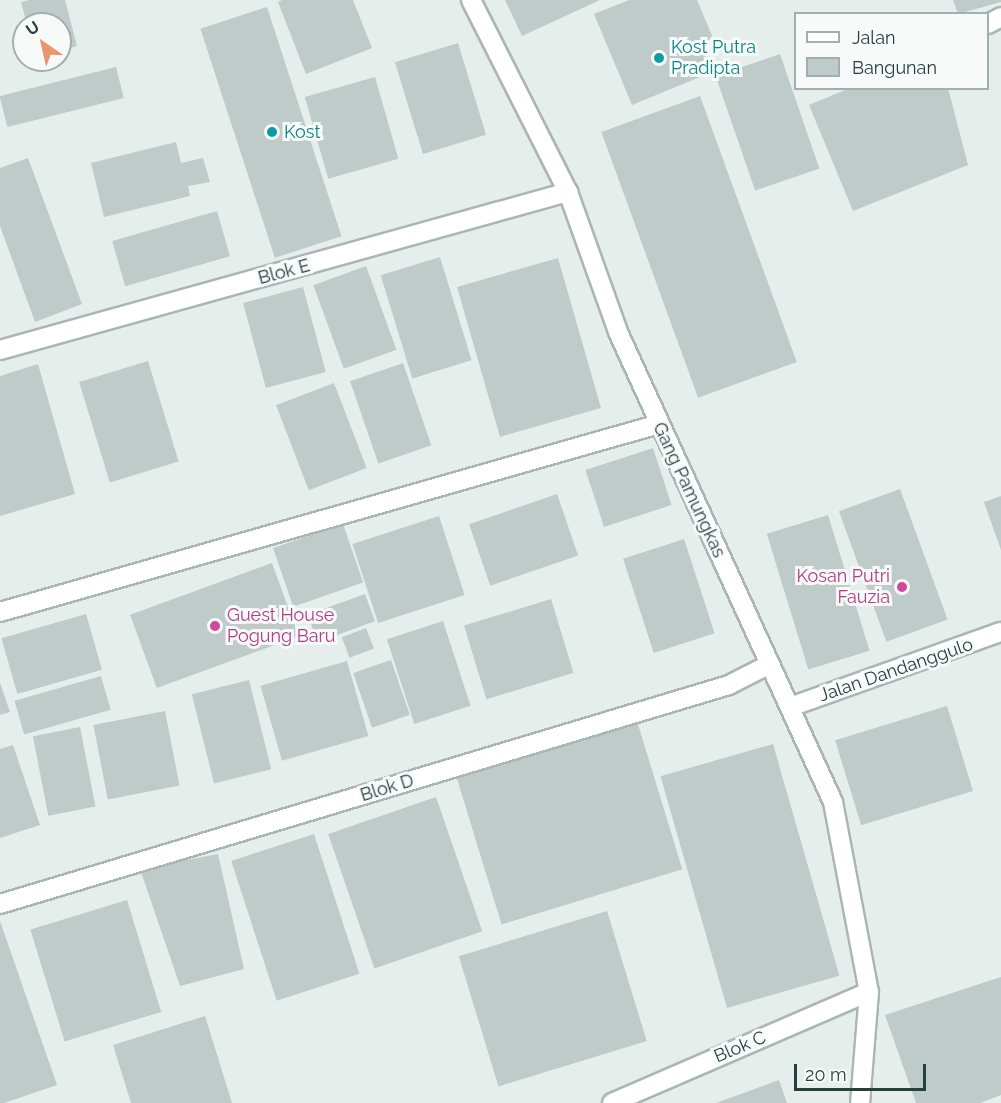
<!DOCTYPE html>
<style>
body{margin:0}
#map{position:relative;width:1001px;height:1103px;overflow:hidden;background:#e6eeeb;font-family:Raleway,sans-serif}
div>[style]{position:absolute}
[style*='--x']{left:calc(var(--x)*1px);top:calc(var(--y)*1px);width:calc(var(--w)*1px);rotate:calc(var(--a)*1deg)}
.building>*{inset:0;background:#becbc8;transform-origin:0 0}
.roads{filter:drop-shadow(2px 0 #a9b6b3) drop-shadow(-2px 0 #a9b6b3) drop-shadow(0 2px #a9b6b3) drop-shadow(0 -2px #a9b6b3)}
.minor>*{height:18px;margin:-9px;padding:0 9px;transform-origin:9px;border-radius:9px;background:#fff}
.dots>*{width:16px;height:16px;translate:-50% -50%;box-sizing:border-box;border:3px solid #f7faf9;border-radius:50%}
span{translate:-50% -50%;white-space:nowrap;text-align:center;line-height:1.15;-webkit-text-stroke:6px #f7faf9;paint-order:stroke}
.culture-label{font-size:18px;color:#0d838f}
.left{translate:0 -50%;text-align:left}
.street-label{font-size:18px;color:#263f3b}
.hotel-label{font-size:18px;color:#b23c85}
.right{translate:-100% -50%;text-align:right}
.legend{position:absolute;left:794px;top:12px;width:195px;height:78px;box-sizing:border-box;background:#f7faf9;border:2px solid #a3afad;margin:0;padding:8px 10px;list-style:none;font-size:18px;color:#263f3b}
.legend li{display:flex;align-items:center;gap:12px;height:30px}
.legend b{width:30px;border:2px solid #a3afad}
.north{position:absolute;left:12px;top:12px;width:60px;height:60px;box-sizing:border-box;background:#f7faf9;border:2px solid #a3afad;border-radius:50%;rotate:326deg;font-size:16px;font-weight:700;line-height:24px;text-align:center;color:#263f3b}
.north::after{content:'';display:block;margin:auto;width:21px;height:27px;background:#e8976a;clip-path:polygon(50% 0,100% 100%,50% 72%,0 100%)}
.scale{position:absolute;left:794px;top:1064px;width:132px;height:27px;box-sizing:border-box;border:3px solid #263f3b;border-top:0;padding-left:8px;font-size:18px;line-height:21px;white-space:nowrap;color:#263f3b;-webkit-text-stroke:4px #f7faf9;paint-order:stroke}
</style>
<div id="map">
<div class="building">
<i style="clip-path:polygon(29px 0,65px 0,77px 46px,60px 51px,60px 24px,27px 24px,21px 2px)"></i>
<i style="clip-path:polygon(282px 0,353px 0,372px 48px,306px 74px,278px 2px)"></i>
<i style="clip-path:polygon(505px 0,600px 0,522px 36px)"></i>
<i style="clip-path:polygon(629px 0,697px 0,713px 38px,700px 43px,712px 72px,632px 105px,594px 14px)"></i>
<i style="clip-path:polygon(953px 0,1001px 0,1001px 2px,958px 14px)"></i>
<i style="left:267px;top:7px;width:241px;height:70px;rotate:72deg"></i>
<i style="left:458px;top:43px;width:96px;height:66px;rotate:73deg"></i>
<i style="left:780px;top:54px;width:121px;height:68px;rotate:71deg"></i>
<i style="left:116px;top:67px;width:32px;height:120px;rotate:76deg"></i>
<i style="left:375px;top:77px;width:85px;height:73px;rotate:74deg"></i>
<i style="clip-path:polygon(850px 88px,948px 88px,968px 165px,853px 211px,809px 105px)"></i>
<i style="left:700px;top:96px;width:283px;height:105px;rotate:70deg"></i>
<i style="clip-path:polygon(176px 142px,181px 163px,203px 158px,210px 182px,188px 186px,190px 196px,104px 217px,91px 163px)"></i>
<i style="clip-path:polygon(28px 158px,82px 304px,35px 322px,0 226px,0 168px)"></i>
<i style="left:217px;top:211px;width:47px;height:109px;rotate:74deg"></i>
<i style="left:440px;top:257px;width:108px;height:62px;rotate:73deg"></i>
<i style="left:558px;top:258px;width:156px;height:105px;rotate:74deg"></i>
<i style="left:366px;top:266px;width:89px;height:56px;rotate:70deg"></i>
<i style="left:303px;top:287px;width:88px;height:62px;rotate:75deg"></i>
<i style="left:148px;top:361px;width:105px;height:72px;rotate:73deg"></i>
<i style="left:403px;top:363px;width:87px;height:56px;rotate:71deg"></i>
<i style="clip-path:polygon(38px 364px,75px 494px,0 516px,0 376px)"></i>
<i style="left:334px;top:383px;width:91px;height:62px;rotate:69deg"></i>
<i style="left:653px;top:448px;width:60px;height:71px;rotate:72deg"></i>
<i style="left:900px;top:489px;width:139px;height:65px;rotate:70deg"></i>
<i style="left:557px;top:494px;width:65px;height:93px;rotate:71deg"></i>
<i style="clip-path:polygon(1001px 496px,1001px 550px,984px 502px)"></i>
<i style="left:828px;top:515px;width:142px;height:64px;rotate:73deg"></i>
<i style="left:439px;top:516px;width:83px;height:91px;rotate:72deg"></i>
<i style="left:343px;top:524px;width:62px;height:74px;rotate:71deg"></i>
<i style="left:684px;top:539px;width:99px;height:64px;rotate:72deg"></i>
<i style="left:272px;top:563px;width:78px;height:151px;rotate:70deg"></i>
<i style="left:365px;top:594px;width:29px;height:61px;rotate:70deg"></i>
<i style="left:551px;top:599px;width:77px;height:91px;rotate:73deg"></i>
<i style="left:86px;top:614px;width:58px;height:88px;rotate:74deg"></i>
<i style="left:443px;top:621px;width:89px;height:59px;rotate:72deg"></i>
<i style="left:366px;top:628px;width:22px;height:26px;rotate:69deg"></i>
<i style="left:391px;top:660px;width:58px;height:40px;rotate:71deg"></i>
<i style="left:347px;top:661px;width:78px;height:90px;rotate:74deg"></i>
<i style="left:101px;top:676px;width:35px;height:90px;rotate:74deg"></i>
<i style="left:249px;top:680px;width:92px;height:59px;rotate:76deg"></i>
<i style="clip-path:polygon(0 683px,10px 712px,0 715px)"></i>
<i style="left:947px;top:706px;width:89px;height:117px;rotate:73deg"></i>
<i style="left:165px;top:711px;width:76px;height:73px;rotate:79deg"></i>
<i style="left:637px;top:721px;width:155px;height:189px;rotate:73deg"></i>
<i style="left:80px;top:727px;width:81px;height:48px;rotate:79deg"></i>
<i style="left:773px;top:744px;width:241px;height:117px;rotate:74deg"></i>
<i style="clip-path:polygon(13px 745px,40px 825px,0 838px,0 749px)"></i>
<i style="left:436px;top:797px;width:142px;height:114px;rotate:71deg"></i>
<i style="left:314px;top:834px;width:147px;height:87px;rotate:72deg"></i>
<i style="clip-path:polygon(218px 854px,244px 969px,180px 986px,140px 869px)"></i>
<i style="left:127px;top:900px;width:117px;height:101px;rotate:73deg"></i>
<i style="left:607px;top:911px;width:136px;height:155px;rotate:73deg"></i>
<i style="clip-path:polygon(0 921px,57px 1085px,4px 1103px,0 1103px)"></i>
<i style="clip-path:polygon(1001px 977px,1001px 1095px,980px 1103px,916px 1103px,885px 1015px)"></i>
<i style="clip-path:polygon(205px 1016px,232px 1103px,131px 1103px,113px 1045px)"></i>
<i style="clip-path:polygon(779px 1080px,787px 1103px,716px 1103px)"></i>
</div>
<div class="roads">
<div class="minor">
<i style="--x:471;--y:0;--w:215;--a:63.2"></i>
<i style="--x:568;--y:192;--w:149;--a:70.3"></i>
<i style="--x:618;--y:332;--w:517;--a:65.42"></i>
<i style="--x:833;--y:802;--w:193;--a:79.3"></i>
<i style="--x:869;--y:992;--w:111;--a:94.6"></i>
<i style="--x:988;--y:24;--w:15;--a:-28"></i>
<i style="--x:0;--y:350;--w:590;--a:-15.54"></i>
<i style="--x:0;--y:612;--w:685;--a:-15.92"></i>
<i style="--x:790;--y:707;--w:224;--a:-19.6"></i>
<i style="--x:0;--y:904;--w:761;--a:-16.72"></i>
<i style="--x:729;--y:685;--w:46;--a:-27.1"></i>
<i style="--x:612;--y:1103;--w:280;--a:-23.4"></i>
</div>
</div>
<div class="dots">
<i style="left:659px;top:58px;background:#0f9aa8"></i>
<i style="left:272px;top:132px;background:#0f9aa8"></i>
<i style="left:902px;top:587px;background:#d1479c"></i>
<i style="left:215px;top:626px;background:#d1479c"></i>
</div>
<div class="culture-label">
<span class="left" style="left:671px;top:58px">Kost Putra<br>Pradipta</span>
<span class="left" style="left:284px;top:132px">Kost</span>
</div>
<div class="street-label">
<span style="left:284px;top:272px;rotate:-15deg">Blok E</span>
<span style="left:689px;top:490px;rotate:65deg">Gang Pamungkas</span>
<span style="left:896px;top:670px;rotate:-19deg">Jalan Dandanggulo</span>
<span style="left:387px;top:788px;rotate:-17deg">Blok D</span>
<span style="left:740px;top:1047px;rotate:-23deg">Blok C</span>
</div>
<div class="hotel-label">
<span class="right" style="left:890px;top:587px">Kosan Putri<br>Fauzia</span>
<span class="left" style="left:227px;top:626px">Guest House<br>Pogung Baru</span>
</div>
<ul class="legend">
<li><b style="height:8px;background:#fff"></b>Jalan</li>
<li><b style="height:16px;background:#becbc8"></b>Bangunan</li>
</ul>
<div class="north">U</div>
<div class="scale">20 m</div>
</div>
